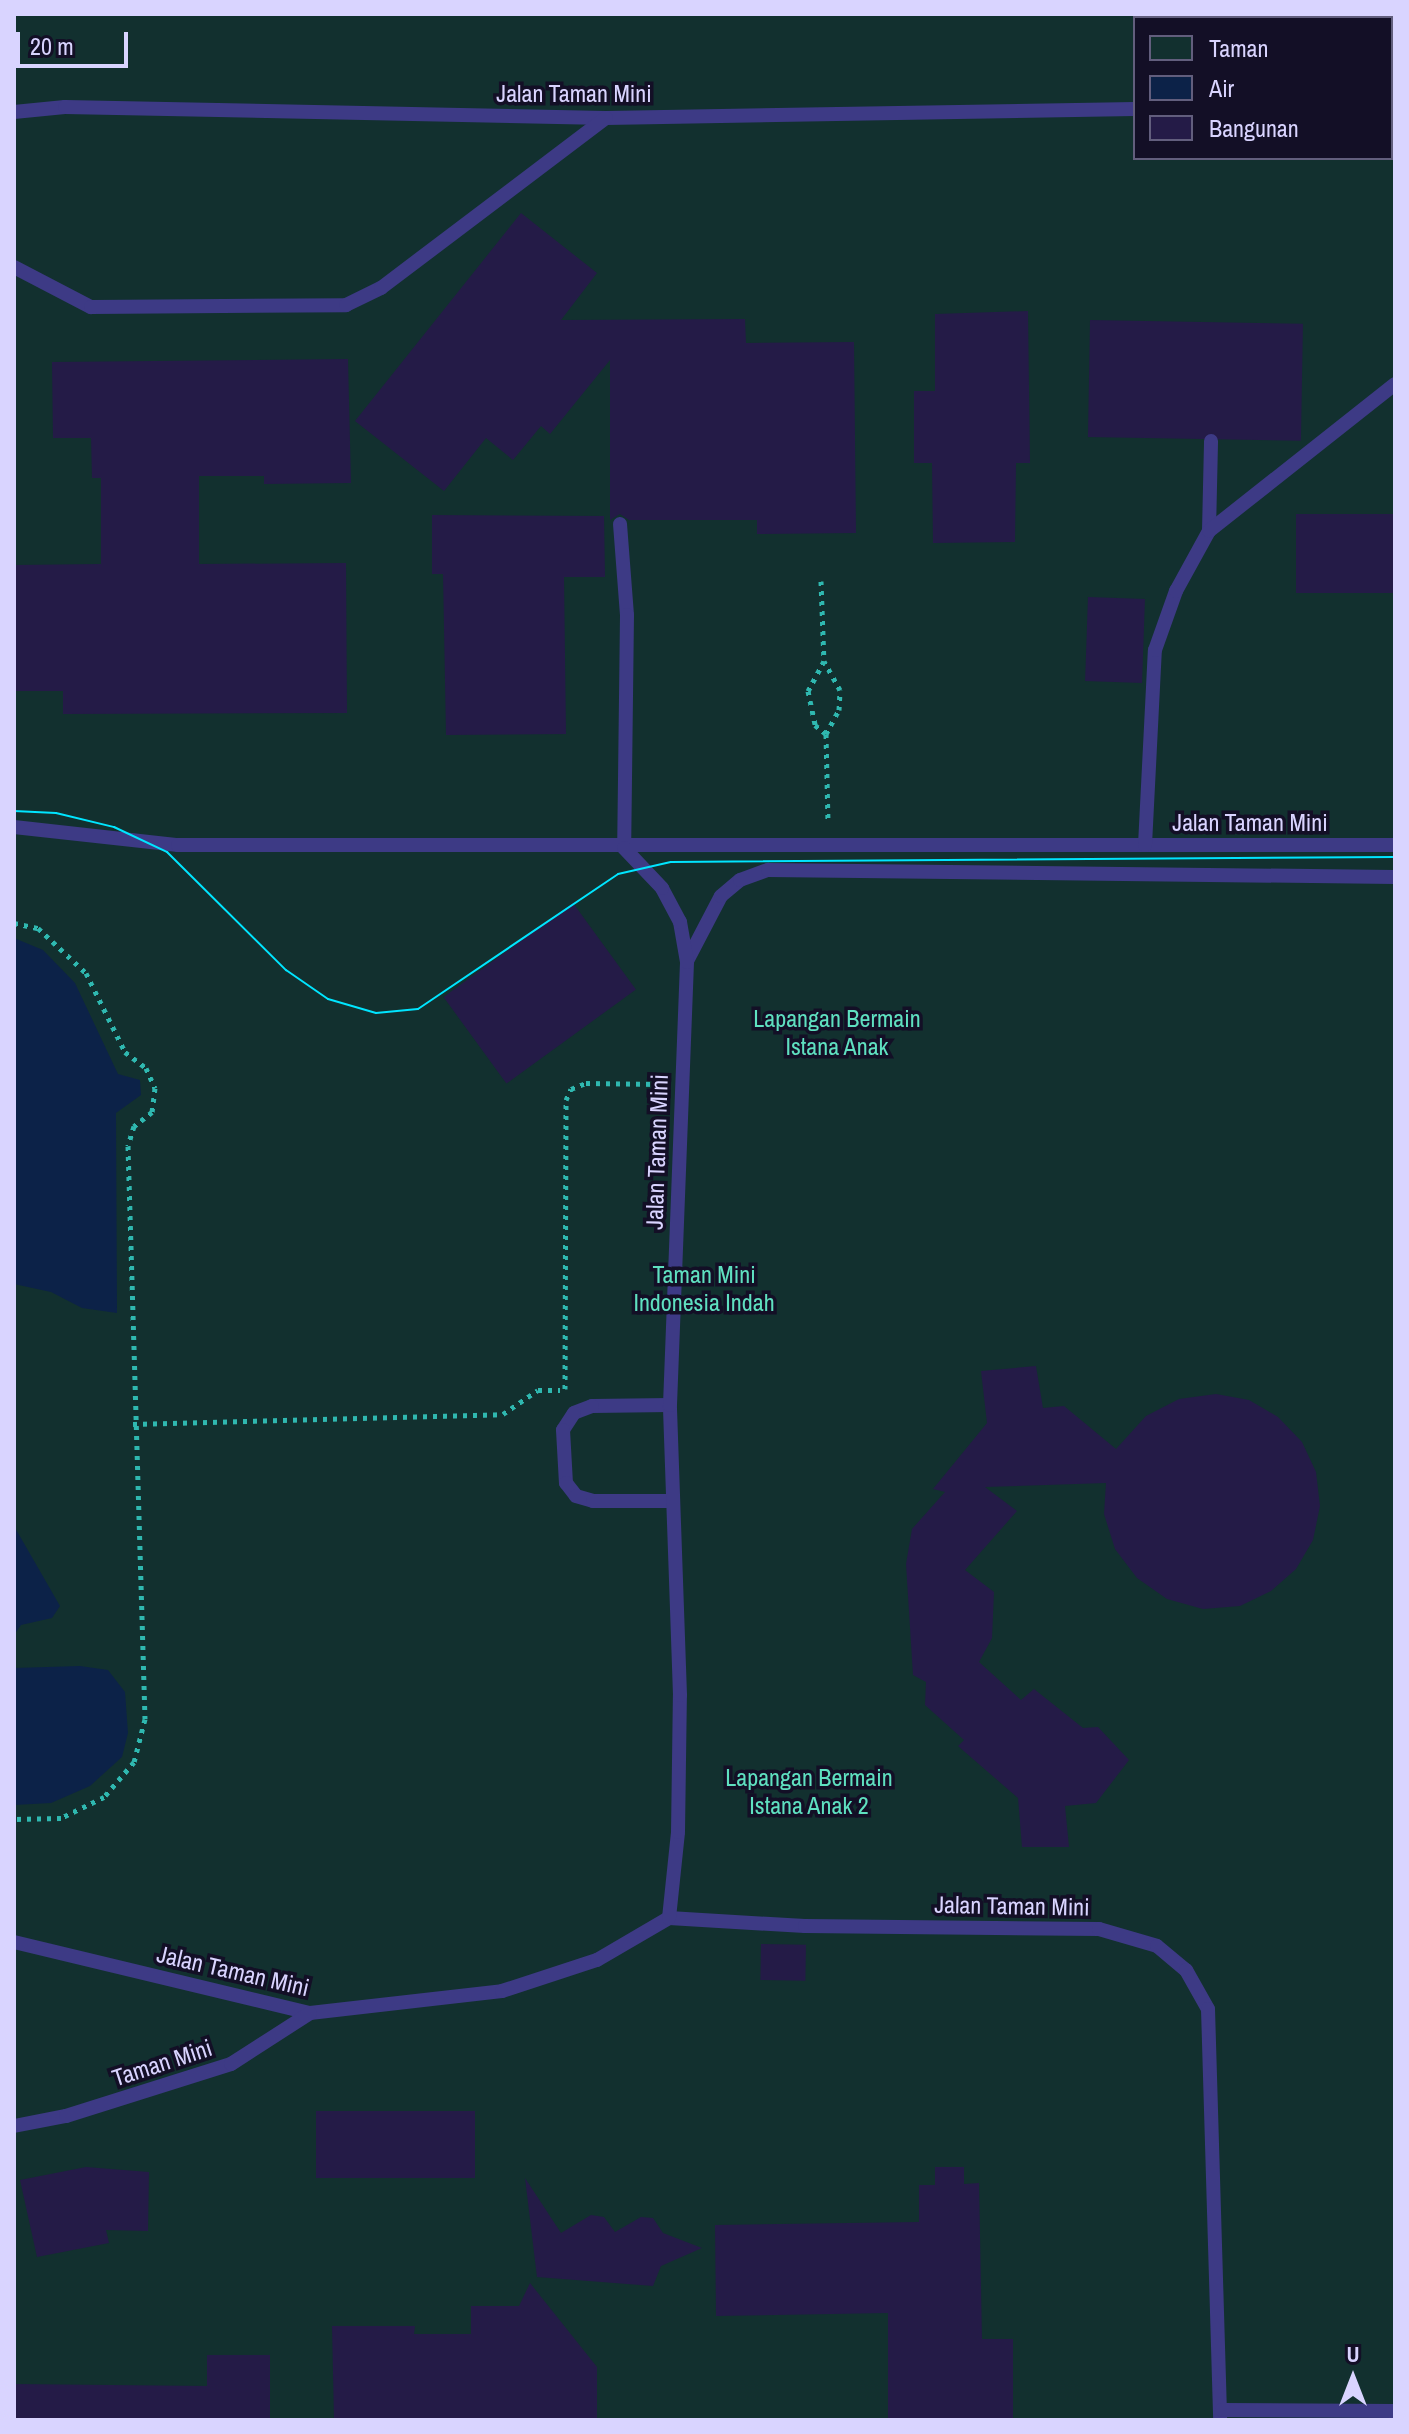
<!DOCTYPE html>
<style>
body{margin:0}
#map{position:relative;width:1409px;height:2434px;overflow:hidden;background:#130f26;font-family:"Archivo Narrow",sans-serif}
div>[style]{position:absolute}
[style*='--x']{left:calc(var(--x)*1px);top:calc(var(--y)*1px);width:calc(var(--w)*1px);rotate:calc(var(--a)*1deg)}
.green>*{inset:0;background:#12302f}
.water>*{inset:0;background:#0c2248}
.building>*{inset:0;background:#241b47;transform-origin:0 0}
.path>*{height:5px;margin-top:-2.5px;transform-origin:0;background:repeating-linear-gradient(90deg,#2fb8b0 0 4px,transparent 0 10px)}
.lane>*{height:14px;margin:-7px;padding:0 7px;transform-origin:7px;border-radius:7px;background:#3d3a85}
.tram>*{height:2px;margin:-1px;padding:0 1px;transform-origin:1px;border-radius:1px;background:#00e5ff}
span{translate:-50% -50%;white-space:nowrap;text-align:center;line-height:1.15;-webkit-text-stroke:7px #130f26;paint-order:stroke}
.street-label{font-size:24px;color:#d9d4ff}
.park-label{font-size:24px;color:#5fe0c0}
.frame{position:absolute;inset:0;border:16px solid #d9d4ff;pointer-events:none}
.legend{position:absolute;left:1133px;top:16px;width:260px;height:144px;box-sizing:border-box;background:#130f26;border:2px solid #625e7d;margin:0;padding:10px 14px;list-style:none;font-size:24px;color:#d9d4ff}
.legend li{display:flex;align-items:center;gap:16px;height:40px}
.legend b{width:40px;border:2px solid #625e7d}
.north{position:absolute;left:1313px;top:2338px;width:80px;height:80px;-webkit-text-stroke:6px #130f26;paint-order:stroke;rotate:0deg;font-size:22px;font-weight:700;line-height:32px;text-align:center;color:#d9d4ff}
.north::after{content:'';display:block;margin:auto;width:28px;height:36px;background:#d9d4ff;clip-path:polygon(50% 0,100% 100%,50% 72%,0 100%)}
.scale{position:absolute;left:16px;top:32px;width:112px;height:36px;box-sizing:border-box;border:4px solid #d9d4ff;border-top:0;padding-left:10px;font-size:24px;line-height:28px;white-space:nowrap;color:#d9d4ff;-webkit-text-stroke:6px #130f26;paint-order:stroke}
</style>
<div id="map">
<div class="green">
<i style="clip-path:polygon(evenodd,14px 14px,1395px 14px,1395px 2420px,14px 2420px,14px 14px,1135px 18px,1391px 18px,1391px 158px,1135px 158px,1135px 18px)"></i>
</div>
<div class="water">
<i style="clip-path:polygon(14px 938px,43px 950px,75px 983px,118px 1074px,140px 1080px,141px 1095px,116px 1113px,117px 1313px,82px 1308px,51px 1292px,14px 1284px)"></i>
<i style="clip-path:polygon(14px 1526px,60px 1606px,52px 1618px,21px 1625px,14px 1635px)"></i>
<i style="clip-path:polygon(80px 1666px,108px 1670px,125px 1692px,128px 1733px,122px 1757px,90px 1786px,51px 1803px,14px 1805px,14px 1668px)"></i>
</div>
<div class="building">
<i style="clip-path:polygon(521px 213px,597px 273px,561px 320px,745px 319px,746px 343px,854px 342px,856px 533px,757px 534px,757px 520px,629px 520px,620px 514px,610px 520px,610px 360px,550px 434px,541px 426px,513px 460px,486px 438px,444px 491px,355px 421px)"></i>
<i style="clip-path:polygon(1028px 311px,1030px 463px,1016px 463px,1015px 542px,933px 543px,932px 463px,914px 463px,914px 391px,935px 391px,935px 314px)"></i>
<i style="left:1090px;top:320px;width:213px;height:117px;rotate:1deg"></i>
<i style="clip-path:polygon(348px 359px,351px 483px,264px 484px,264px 476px,199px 476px,199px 564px,346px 563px,347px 713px,63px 714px,63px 691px,14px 691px,14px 565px,101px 564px,101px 478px,92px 478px,91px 438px,53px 438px,52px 362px)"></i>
<i style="left:1296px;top:514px;width:99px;height:79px"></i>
<i style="clip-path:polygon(432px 515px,604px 516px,605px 577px,564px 577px,566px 734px,446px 735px,443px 574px,432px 574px)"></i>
<i style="left:1088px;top:597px;width:57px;height:84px;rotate:2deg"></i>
<i style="left:573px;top:903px;width:107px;height:160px;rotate:54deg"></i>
<i style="clip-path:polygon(1036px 1366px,1043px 1408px,1064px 1406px,1116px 1449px,1146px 1416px,1179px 1399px,1216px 1394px,1249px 1400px,1278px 1417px,1302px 1442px,1316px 1472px,1320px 1506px,1313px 1540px,1296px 1569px,1271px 1591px,1240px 1606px,1203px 1609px,1167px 1599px,1137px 1578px,1115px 1549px,1104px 1514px,1106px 1483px,985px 1487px,1017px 1511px,965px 1570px,994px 1592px,992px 1638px,979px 1662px,1021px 1700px,1034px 1689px,1083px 1728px,1098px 1727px,1129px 1760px,1096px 1803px,1065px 1806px,1069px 1847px,1022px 1847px,1018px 1798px,958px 1746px,964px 1740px,925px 1705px,926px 1682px,913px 1675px,906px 1564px,912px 1529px,945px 1492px,933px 1489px,987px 1423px,981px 1371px)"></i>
<i style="left:761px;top:1944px;width:45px;height:36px;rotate:1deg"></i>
<i style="left:316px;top:2111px;width:159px;height:67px"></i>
<i style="clip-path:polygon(86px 2167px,149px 2172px,148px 2231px,106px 2230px,109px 2243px,37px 2257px,20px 2180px)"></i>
<i style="clip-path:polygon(935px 2167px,964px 2167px,964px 2184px,979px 2183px,982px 2339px,1013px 2339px,1013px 2420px,888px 2420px,888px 2313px,716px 2316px,715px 2225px,919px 2222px,919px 2185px,935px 2185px)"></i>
<i style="clip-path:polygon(525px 2178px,561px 2233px,591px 2215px,604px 2217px,615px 2232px,641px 2217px,653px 2218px,663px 2233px,702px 2248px,661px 2266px,653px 2286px,537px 2277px)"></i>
<i style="clip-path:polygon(530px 2283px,597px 2367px,597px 2420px,334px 2420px,332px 2326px,415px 2326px,414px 2334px,471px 2334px,471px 2306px,519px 2306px)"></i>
<i style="clip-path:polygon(207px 2355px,270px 2355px,270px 2420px,14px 2420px,14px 2384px,207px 2386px)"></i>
</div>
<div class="path">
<i style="--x:821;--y:581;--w:80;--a:87.9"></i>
<i style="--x:826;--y:734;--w:27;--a:-62"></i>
<i style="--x:839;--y:710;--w:20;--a:-87"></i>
<i style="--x:840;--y:690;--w:33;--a:-119"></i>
<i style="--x:824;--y:661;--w:34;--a:118"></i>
<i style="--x:808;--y:691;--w:35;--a:78"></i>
<i style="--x:815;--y:725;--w:14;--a:39"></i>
<i style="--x:826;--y:734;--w:88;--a:88.7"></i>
<i style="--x:14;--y:923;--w:25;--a:12"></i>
<i style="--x:38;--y:928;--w:66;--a:43.2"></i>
<i style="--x:86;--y:973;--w:88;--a:63.7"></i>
<i style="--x:125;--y:1052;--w:26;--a:37"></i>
<i style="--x:146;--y:1068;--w:22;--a:66"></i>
<i style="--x:155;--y:1088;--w:24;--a:97"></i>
<i style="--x:152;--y:1112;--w:23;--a:142"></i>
<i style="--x:134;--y:1126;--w:21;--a:107"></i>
<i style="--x:128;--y:1146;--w:573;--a:88.3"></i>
<i style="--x:145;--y:1719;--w:44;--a:104.3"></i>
<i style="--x:134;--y:1762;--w:46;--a:130.6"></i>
<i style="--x:104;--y:1797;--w:48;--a:154"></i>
<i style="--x:61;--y:1818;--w:47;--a:178.8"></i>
<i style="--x:565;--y:1389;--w:289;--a:-89.8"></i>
<i style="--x:566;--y:1100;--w:12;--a:-66"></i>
<i style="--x:571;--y:1089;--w:16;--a:-22"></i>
<i style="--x:586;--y:1083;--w:73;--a:0.8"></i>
<i style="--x:133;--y:1424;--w:370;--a:-1.5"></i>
<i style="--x:503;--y:1414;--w:42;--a:-34.4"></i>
<i style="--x:538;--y:1390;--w:22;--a:0"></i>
</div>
<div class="lane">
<i style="--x:1391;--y:106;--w:4;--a:0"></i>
<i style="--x:14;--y:112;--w:51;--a:-5.6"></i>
<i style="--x:65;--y:107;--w:541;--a:1.16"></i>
<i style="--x:606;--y:118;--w:529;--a:-0.97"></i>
<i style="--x:14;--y:267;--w:87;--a:27.5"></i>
<i style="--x:91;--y:307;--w:255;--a:-0.4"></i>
<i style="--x:346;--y:305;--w:39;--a:-26"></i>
<i style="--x:381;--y:288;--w:282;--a:-37.1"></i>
<i style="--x:620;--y:524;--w:91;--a:85.6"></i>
<i style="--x:627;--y:615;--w:233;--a:90.7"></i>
<i style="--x:1209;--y:531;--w:90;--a:-88.7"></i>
<i style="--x:14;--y:827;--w:165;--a:6.3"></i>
<i style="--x:178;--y:845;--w:1217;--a:0"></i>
<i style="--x:1145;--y:845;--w:195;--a:-87.1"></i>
<i style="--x:1155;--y:650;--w:63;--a:-70.4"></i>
<i style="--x:1176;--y:591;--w:68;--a:-61.2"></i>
<i style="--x:1209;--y:531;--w:237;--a:-38.3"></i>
<i style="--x:687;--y:961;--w:73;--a:-62.4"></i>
<i style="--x:721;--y:896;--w:25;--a:-40"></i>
<i style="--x:740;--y:880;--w:30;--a:-20"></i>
<i style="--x:768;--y:870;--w:627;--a:0.64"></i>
<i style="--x:670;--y:1405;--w:78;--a:179.3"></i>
<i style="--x:592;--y:1406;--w:19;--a:159"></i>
<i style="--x:574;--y:1413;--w:20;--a:123"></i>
<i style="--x:563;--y:1430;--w:53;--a:86.8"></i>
<i style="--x:566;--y:1483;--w:16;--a:52"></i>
<i style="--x:576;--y:1496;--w:18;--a:16"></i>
<i style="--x:593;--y:1501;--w:79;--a:0"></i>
<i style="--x:669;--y:1918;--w:136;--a:3.4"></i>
<i style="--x:805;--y:1926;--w:294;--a:0.6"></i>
<i style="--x:1099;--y:1929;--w:60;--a:16.3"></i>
<i style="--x:1157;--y:1946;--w:38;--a:40"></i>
<i style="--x:1186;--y:1970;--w:45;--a:60.6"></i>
<i style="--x:1208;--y:2009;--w:411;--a:88.3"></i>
<i style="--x:14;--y:1942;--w:304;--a:13.5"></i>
<i style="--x:310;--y:2013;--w:193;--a:-6.5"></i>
<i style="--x:502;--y:1991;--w:100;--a:-18.1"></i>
<i style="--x:597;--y:1960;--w:83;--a:-30.3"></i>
<i style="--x:669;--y:1918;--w:86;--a:-84"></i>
<i style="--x:678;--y:1832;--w:137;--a:-89.2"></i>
<i style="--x:680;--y:1695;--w:290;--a:-92"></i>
<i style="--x:670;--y:1405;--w:443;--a:-87.8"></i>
<i style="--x:687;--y:962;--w:41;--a:-99.9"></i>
<i style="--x:680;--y:922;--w:38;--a:-118"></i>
<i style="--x:662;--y:888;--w:55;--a:-133.5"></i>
<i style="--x:14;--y:2126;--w:53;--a:-10.9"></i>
<i style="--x:66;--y:2116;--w:173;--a:-17.5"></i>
<i style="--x:231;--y:2064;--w:94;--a:-32.8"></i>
<i style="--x:1222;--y:2410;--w:173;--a:0.3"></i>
</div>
<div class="tram">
<i style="--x:14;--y:811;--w:42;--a:2.7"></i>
<i style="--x:56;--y:813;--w:60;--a:13.6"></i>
<i style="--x:114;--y:827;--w:59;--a:25.3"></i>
<i style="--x:167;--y:852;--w:168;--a:44.8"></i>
<i style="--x:286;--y:970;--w:51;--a:34.6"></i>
<i style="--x:328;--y:999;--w:50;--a:16.3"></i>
<i style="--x:376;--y:1013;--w:42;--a:-5.4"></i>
<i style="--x:418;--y:1009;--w:241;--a:-34"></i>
<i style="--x:618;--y:874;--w:54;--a:-12.8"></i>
<i style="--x:671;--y:862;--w:724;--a:-0.4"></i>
</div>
<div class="street-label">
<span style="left:574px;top:94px">Jalan Taman Mini</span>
<span style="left:1250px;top:823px">Jalan Taman Mini</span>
<span style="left:657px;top:1152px;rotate:-88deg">Jalan Taman Mini</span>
<span style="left:1012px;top:1906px;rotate:1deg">Jalan Taman Mini</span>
<span style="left:233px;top:1971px;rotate:13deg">Jalan Taman Mini</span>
<span style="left:162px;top:2063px;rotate:-18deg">Taman Mini</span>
</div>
<div class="park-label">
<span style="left:837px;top:1033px">Lapangan Bermain<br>Istana Anak</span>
<span style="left:704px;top:1289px">Taman Mini<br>Indonesia Indah</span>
<span style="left:809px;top:1792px">Lapangan Bermain<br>Istana Anak 2</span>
</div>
<div class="frame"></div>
<ul class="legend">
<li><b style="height:22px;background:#12302f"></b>Taman</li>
<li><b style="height:22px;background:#0c2248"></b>Air</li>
<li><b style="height:22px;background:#241b47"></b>Bangunan</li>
</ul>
<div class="north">U</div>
<div class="scale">20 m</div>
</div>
